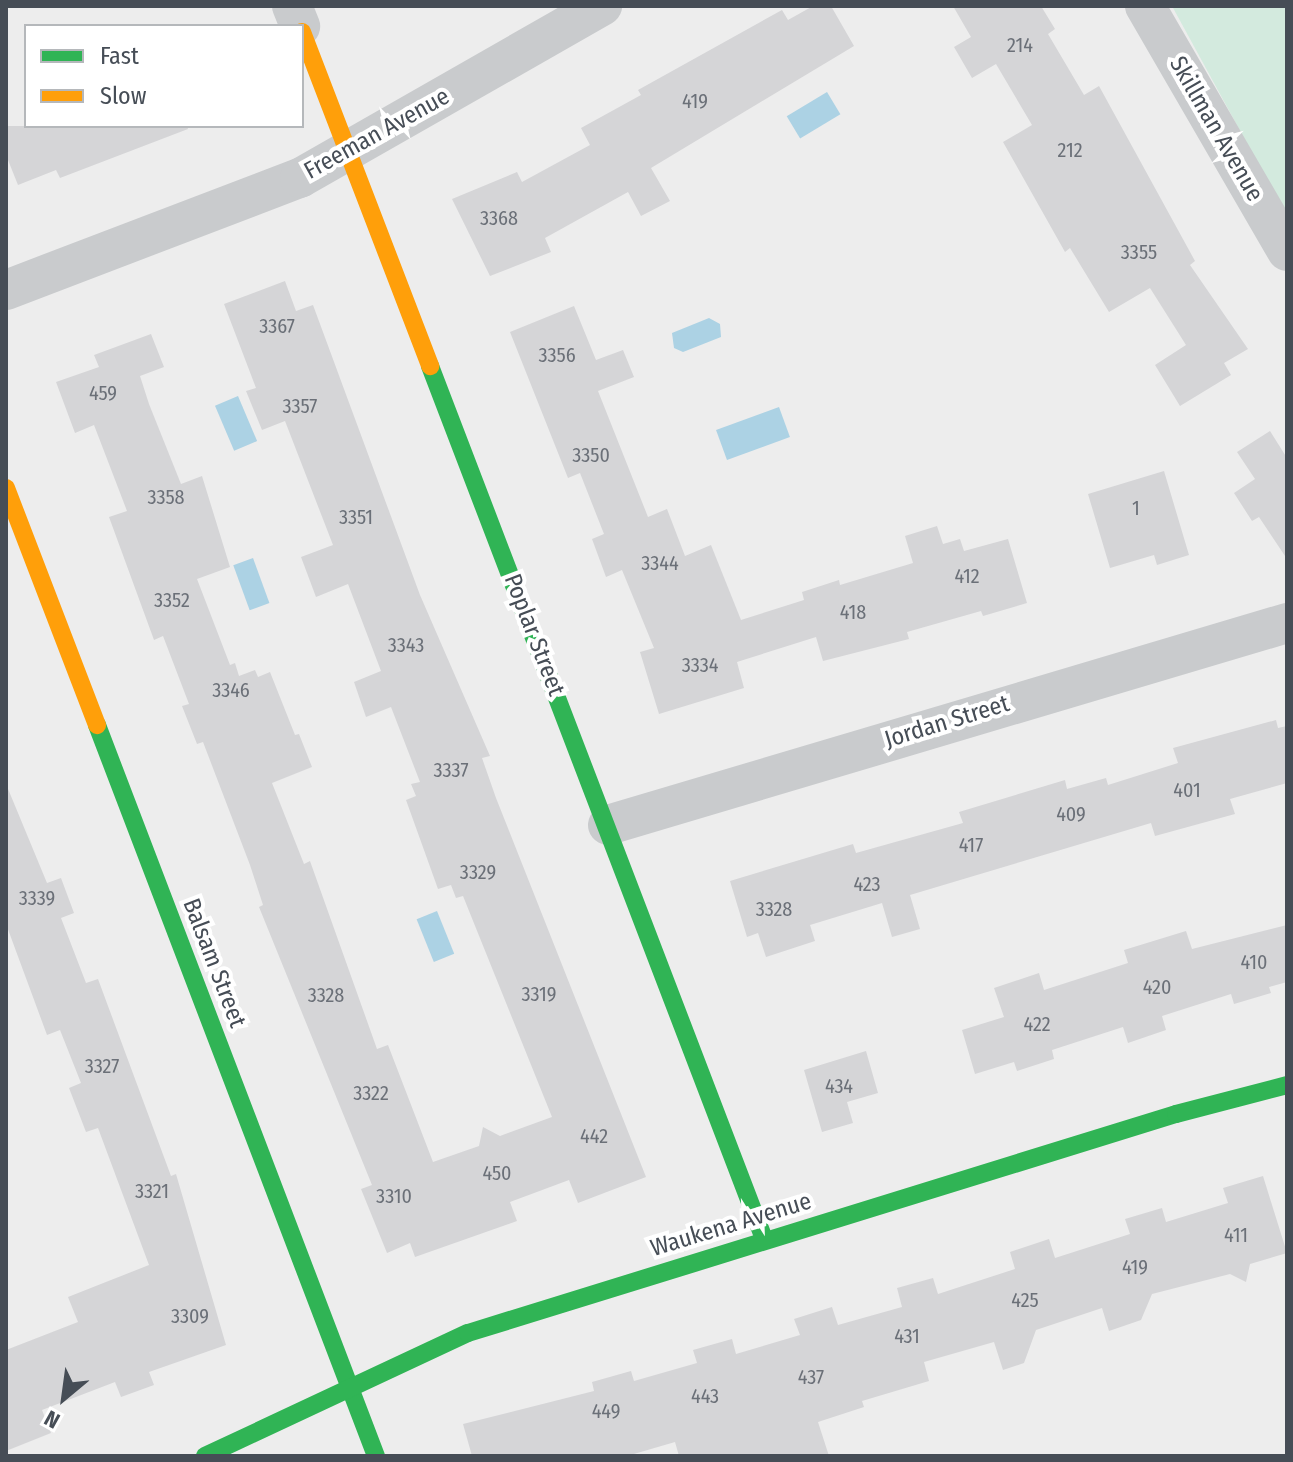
<!DOCTYPE html>
<style>
body{margin:0}
#map{position:relative;width:1293px;height:1462px;overflow:hidden;background:#ededed;font-family:"Fira Sans Condensed",sans-serif}
div>[style]{position:absolute}
[style*='--x']{left:calc(var(--x)*1px);top:calc(var(--y)*1px);width:calc(var(--w)*1px);rotate:calc(var(--a)*1deg)}
.green>*{inset:0;background:#d3eade}
.water>*{inset:0;background:#acd2e4;transform-origin:0 0}
.building>*{inset:0;background:#d5d5d7}
.street>*{height:40px;margin:-20px;padding:0 20px;transform-origin:20px;border-radius:20px;background:#c9cbcd}
.fast>*{height:18px;margin:-9px;padding:0 9px;transform-origin:9px;border-radius:9px;background:#30b455}
.slow>*{height:18px;margin:-9px;padding:0 9px;transform-origin:9px;border-radius:9px;background:#ff9f0a}
span{translate:-50% -50%;white-space:nowrap;text-align:center;line-height:1.15;-webkit-text-stroke:8px #fff;paint-order:stroke}
.number-label{font-size:20px;color:#6b7078}
.number-label span{-webkit-text-stroke-width:0}
.street-label{font-size:24px;color:#464d56}
.frame{position:absolute;inset:0;border:8px solid #464d56;pointer-events:none}
.legend{position:absolute;left:24px;top:24px;width:280px;height:104px;box-sizing:border-box;background:#fff;border:2px solid #b5b8bb;margin:0;padding:10px 14px;list-style:none;font-size:24px;color:#464d56}
.legend li{display:flex;align-items:center;gap:16px;height:40px}
.legend b{width:40px;border:2px solid #b5b8bb}
.north{position:absolute;left:24px;top:1358px;width:80px;height:80px;-webkit-text-stroke:6px #fff;paint-order:stroke;rotate:209deg;font-size:22px;font-weight:700;line-height:32px;text-align:center;color:#464d56}
.north::after{content:'';display:block;margin:auto;width:28px;height:36px;background:#464d56;clip-path:polygon(50% 0,100% 100%,50% 72%,0 100%)}
</style>
<div id="map">
<div class="green">
<i style="clip-path:polygon(1172px 6px,1287px 6px,1287px 215px,1256px 160px)"></i>
</div>
<div class="water">
<i style="left:827px;top:92px;width:26px;height:47px;rotate:59deg"></i>
<i style="clip-path:polygon(709px 318px,720px 324px,721px 337px,683px 352px,674px 348px,672px 333px)"></i>
<i style="left:238px;top:396px;width:49px;height:25px;rotate:67deg"></i>
<i style="left:779px;top:407px;width:32px;height:67px;rotate:70deg"></i>
<i style="left:253px;top:558px;width:48px;height:21px;rotate:70deg"></i>
<i style="left:437px;top:911px;width:46px;height:22px;rotate:68deg"></i>
</div>
<div class="building">
<i style="clip-path:polygon(813px 6px,831px 6px,854px 46px,651px 168px,670px 201px,641px 216px,628px 192px,545px 238px,551px 252px,490px 276px,452px 199px,517px 172px,522px 182px,590px 145px,581px 128px,641px 95px,638px 90px,782px 10px,788px 20px)"></i>
<i style="clip-path:polygon(953px 6px,1041px 6px,1055px 29px,1048px 34px,1084px 95px,1099px 86px,1195px 261px,1190px 265px,1248px 349px,1224px 363px,1231px 375px,1180px 406px,1155px 365px,1186px 345px,1150px 288px,1109px 312px,1070px 248px,1065px 252px,1003px 142px,1032px 125px,996px 64px,972px 78px,954px 47px,971px 37px)"></i>
<i style="clip-path:polygon(6px 126px,187px 126px,188px 129px,60px 178px,56px 170px,18px 185px,6px 155px)"></i>
<i style="clip-path:polygon(285px 281px,296px 311px,313px 305px,420px 595px,490px 756px,482px 758px,496px 798px,646px 1177px,578px 1203px,569px 1180px,510px 1202px,517px 1221px,415px 1257px,410px 1243px,387px 1253px,361px 1189px,372px 1185px,259px 907px,263px 905px,250px 865px,203px 742px,197px 744px,182px 706px,189px 704px,163px 636px,154px 640px,109px 517px,127px 511px,94px 425px,75px 433px,56px 382px,99px 367px,94px 355px,151px 334px,164px 367px,140px 376px,149px 404px,181px 484px,202px 476px,230px 567px,197px 579px,230px 665px,235px 663px,239px 676px,255px 670px,258px 677px,270px 672px,295px 735px,299px 734px,312px 767px,272px 783px,304px 864px,310px 861px,377px 1049px,388px 1045px,433px 1162px,479px 1146px,483px 1127px,500px 1136px,552px 1117px,463px 896px,456px 898px,451px 885px,438px 889px,406px 800px,416px 796px,411px 784px,420px 782px,391px 707px,366px 717px,354px 682px,381px 671px,348px 584px,316px 597px,301px 557px,333px 545px,285px 421px,262px 430px,246px 391px,256px 388px,224px 304px)"></i>
<i style="clip-path:polygon(574px 306px,596px 360px,623px 350px,634px 377px,598px 391px,648px 517px,667px 509px,685px 556px,711px 545px,741px 620px,804px 600px,802px 592px,839px 580px,840px 585px,913px 563px,905px 536px,937px 526px,943px 544px,960px 539px,964px 551px,1008px 539px,1027px 603px,983px 616px,981px 611px,907px 632px,909px 639px,823px 661px,816px 637px,737px 662px,744px 688px,659px 714px,640px 652px,654px 648px,622px 570px,606px 577px,592px 539px,604px 534px,580px 473px,568px 478px,510px 332px)"></i>
<i style="clip-path:polygon(1270px 431px,1287px 458px,1287px 559px,1259px 517px,1252px 521px,1234px 493px,1255px 479px,1237px 452px)"></i>
<i style="clip-path:polygon(1164px 471px,1189px 555px,1157px 565px,1154px 555px,1110px 568px,1088px 494px)"></i>
<i style="clip-path:polygon(1276px 720px,1278px 728px,1287px 726px,1287px 783px,1230px 799px,1235px 814px,1155px 836px,1151px 823px,910px 895px,920px 929px,892px 937px,882px 903px,810px 925px,815px 941px,766px 957px,758px 933px,747px 937px,730px 881px,853px 844px,856px 853px,963px 823px,959px 812px,1065px 780px,1067px 789px,1106px 778px,1108px 785px,1178px 763px,1173px 748px)"></i>
<i style="clip-path:polygon(6px 784px,47px 883px,61px 878px,74px 913px,61px 918px,86px 983px,98px 979px,171px 1176px,176px 1174px,226px 1345px,149px 1372px,154px 1385px,121px 1397px,115px 1382px,42px 1410px,51px 1433px,6px 1451px,6px 1350px,78px 1322px,68px 1297px,149px 1265px,98px 1128px,86px 1132px,69px 1088px,81px 1083px,60px 1030px,47px 1035px,6px 924px)"></i>
<i style="clip-path:polygon(1287px 925px,1287px 982px,1269px 987px,1271px 993px,1234px 1004px,1231px 994px,1162px 1016px,1166px 1030px,1128px 1043px,1123px 1027px,1052px 1050px,1054px 1059px,1017px 1071px,1014px 1062px,975px 1074px,962px 1030px,1004px 1017px,994px 988px,1039px 973px,1044px 990px,1128px 963px,1124px 950px,1186px 931px,1192px 949px)"></i>
<i style="clip-path:polygon(866px 1051px,878px 1093px,847px 1102px,853px 1123px,822px 1132px,804px 1070px)"></i>
<i style="clip-path:polygon(1263px 1176px,1287px 1253px,1250px 1264px,1246px 1282px,1230px 1274px,1152px 1294px,1141px 1320px,1109px 1331px,1102px 1308px,1036px 1330px,1024px 1363px,1003px 1370px,994px 1342px,924px 1362px,929px 1381px,862px 1401px,864px 1407px,818px 1422px,829px 1456px,679px 1456px,675px 1442px,627px 1456px,472px 1456px,463px 1424px,594px 1391px,592px 1382px,631px 1371px,634px 1381px,697px 1363px,693px 1350px,732px 1339px,736px 1354px,800px 1335px,794px 1319px,832px 1307px,838px 1325px,902px 1307px,897px 1288px,933px 1278px,938px 1294px,1015px 1269px,1010px 1252px,1049px 1239px,1055px 1258px,1130px 1234px,1125px 1219px,1162px 1208px,1166px 1222px,1228px 1203px,1223px 1188px)"></i>
</div>
<div class="street">
<i style="--x:292;--y:6;--w:22;--a:68"></i>
<i style="--x:1145;--y:6;--w:283;--a:59.9"></i>
<i style="--x:6;--y:290;--w:315;--a:-20.9"></i>
<i style="--x:300;--y:178;--w:348;--a:-29.7"></i>
<i style="--x:608;--y:825;--w:708;--a:-16.57"></i>
</div>
<div class="fast">
<i style="--x:430;--y:366;--w:935;--a:69.06"></i>
<i style="--x:97;--y:725;--w:782;--a:69.11"></i>
<i style="--x:205;--y:1456;--w:290;--a:-25.1"></i>
<i style="--x:468;--y:1333;--w:741;--a:-17.19"></i>
<i style="--x:1176;--y:1114;--w:115;--a:-14.6"></i>
</div>
<div class="slow">
<i style="--x:302;--y:32;--w:358;--a:69"></i>
<i style="--x:6;--y:488;--w:254;--a:69"></i>
</div>
<div class="number-label">
<span style="left:1020px;top:45px">214</span>
<span style="left:695px;top:101px">419</span>
<span style="left:1070px;top:150px">212</span>
<span style="left:499px;top:218px">3368</span>
<span style="left:1139px;top:252px">3355</span>
<span style="left:277px;top:326px">3367</span>
<span style="left:557px;top:355px">3356</span>
<span style="left:103px;top:393px">459</span>
<span style="left:300px;top:406px">3357</span>
<span style="left:591px;top:455px">3350</span>
<span style="left:166px;top:497px">3358</span>
<span style="left:1136px;top:508px">1</span>
<span style="left:356px;top:517px">3351</span>
<span style="left:660px;top:563px">3344</span>
<span style="left:967px;top:576px">412</span>
<span style="left:172px;top:600px">3352</span>
<span style="left:853px;top:612px">418</span>
<span style="left:406px;top:645px">3343</span>
<span style="left:700px;top:665px">3334</span>
<span style="left:231px;top:690px">3346</span>
<span style="left:451px;top:770px">3337</span>
<span style="left:1187px;top:790px">401</span>
<span style="left:1071px;top:814px">409</span>
<span style="left:971px;top:845px">417</span>
<span style="left:478px;top:872px">3329</span>
<span style="left:867px;top:884px">423</span>
<span style="left:37px;top:898px">3339</span>
<span style="left:774px;top:909px">3328</span>
<span style="left:1254px;top:962px">410</span>
<span style="left:1157px;top:987px">420</span>
<span style="left:539px;top:994px">3319</span>
<span style="left:326px;top:995px">3328</span>
<span style="left:1037px;top:1024px">422</span>
<span style="left:102px;top:1066px">3327</span>
<span style="left:839px;top:1086px">434</span>
<span style="left:371px;top:1093px">3322</span>
<span style="left:594px;top:1136px">442</span>
<span style="left:497px;top:1173px">450</span>
<span style="left:152px;top:1191px">3321</span>
<span style="left:394px;top:1196px">3310</span>
<span style="left:1236px;top:1235px">411</span>
<span style="left:1135px;top:1267px">419</span>
<span style="left:1025px;top:1300px">425</span>
<span style="left:190px;top:1316px">3309</span>
<span style="left:907px;top:1336px">431</span>
<span style="left:811px;top:1377px">437</span>
<span style="left:705px;top:1396px">443</span>
<span style="left:606px;top:1411px">449</span>
</div>
<div class="street-label">
<span style="left:1216px;top:129px;rotate:60deg">Skillman Avenue</span>
<span style="left:377px;top:134px;rotate:-29deg">Freeman Avenue</span>
<span style="left:534px;top:635px;rotate:69deg">Poplar Street</span>
<span style="left:947px;top:722px;rotate:-17deg">Jordan Street</span>
<span style="left:214px;top:963px;rotate:69deg">Balsam Street</span>
<span style="left:731px;top:1225px;rotate:-17deg">Waukena Avenue</span>
</div>
<div class="frame"></div>
<ul class="legend">
<li><b style="height:10px;background:#30b455"></b>Fast</li>
<li><b style="height:10px;background:#ff9f0a"></b>Slow</li>
</ul>
<div class="north">N</div>
</div>
